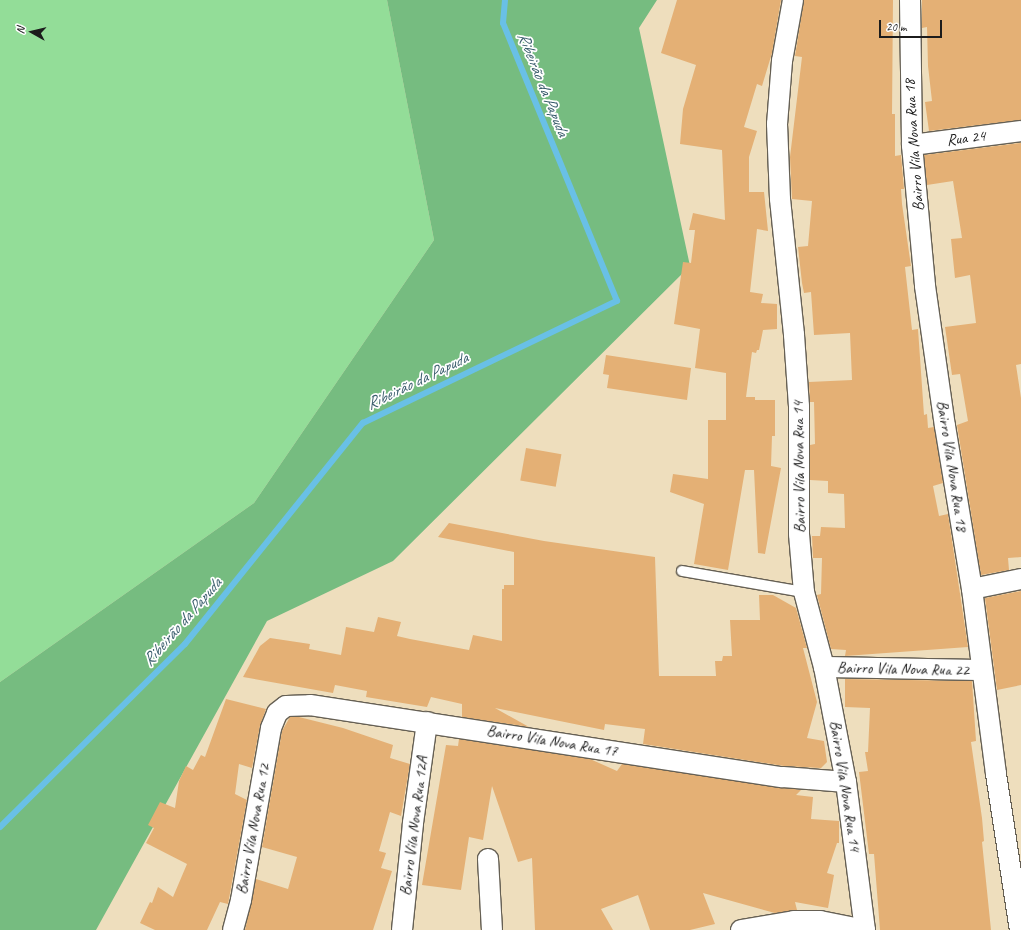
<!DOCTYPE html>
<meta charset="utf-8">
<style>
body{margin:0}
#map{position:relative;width:1021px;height:930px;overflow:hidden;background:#eedebd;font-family:Caveat,sans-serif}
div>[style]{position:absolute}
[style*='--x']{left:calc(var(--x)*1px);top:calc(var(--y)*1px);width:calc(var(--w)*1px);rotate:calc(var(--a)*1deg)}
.green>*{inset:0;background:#93dd98}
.forest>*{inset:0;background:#76bc80}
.stream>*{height:6px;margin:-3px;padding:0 3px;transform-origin:3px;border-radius:3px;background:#69c0e6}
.building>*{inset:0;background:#e4b075;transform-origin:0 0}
.roads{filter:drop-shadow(1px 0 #666054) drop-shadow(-1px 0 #666054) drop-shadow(0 1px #666054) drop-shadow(0 -1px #666054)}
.service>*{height:10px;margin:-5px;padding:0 5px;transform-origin:5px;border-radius:5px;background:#fff}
.minor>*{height:20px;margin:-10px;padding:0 10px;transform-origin:10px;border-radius:10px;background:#fff}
span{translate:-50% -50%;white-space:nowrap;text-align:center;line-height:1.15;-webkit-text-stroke:3.5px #fff;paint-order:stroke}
.street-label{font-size:16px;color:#1c1c1c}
.water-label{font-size:17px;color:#3b5e6d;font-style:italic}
.north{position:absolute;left:12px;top:12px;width:40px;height:40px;-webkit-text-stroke:3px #fff;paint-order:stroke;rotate:278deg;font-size:11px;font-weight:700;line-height:16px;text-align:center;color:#1c1c1c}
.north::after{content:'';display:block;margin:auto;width:14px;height:18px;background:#1c1c1c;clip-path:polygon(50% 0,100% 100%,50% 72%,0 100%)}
.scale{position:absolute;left:879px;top:20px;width:63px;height:18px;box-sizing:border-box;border:2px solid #1c1c1c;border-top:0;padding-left:5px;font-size:12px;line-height:14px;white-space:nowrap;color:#1c1c1c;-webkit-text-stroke:3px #fff;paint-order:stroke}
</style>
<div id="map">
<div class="green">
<i style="clip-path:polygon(0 0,387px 0,434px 240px,254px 503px,0 682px)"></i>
</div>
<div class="forest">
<i style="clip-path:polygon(387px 0,657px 0,639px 28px,690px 266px,393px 561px,267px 621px,96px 930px,0 930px,0 682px,254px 503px,434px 240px)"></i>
</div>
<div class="stream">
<i style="--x:0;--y:827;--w:260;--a:-44.7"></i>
<i style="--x:185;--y:644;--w:284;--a:-51.2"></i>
<i style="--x:363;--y:423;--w:282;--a:-25.7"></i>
<i style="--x:617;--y:301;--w:300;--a:-112.3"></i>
<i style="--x:503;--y:23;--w:23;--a:-85"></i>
</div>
<div class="building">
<i style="clip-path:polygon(677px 0,781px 0,772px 53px,762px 86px,757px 84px,744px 127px,757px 131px,749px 157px,749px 192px,764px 192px,768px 231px,757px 229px,750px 292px,763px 294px,761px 303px,777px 304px,777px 329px,763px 330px,759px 350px,757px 350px,756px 353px,752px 352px,746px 397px,755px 397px,755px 400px,775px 400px,775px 436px,772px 436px,771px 466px,781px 468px,765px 554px,758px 553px,754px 470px,745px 470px,728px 570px,694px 564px,704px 504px,670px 492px,673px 474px,708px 479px,708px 420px,726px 420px,726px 373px,695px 368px,700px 329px,674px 324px,683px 262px,691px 263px,695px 230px,689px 230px,693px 213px,725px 220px,722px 150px,680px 144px,683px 109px,696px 65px,661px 53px)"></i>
<i style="clip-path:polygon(804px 0,893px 0,892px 114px,895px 114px,895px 156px,901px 155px,904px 189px,901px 189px,902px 204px,911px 266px,905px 267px,912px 330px,918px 329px,924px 415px,927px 414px,928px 428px,934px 427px,943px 483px,933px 486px,939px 516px,948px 514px,968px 647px,845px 656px,846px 650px,831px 649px,817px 595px,821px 594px,822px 558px,813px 558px,812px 536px,820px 536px,821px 527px,845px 528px,844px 494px,828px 493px,828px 481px,810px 480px,810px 445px,815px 444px,814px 402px,810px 402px,809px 382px,852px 380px,850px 333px,814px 335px,811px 292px,804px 293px,802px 283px,798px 247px,808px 246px,812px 201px,792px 199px,790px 157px,802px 57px,795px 56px)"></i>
<i style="clip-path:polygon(922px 0,1021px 0,1021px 120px,929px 131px,925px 102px,932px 101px,928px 66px,927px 27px,922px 28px)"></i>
<i style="clip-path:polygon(1021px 143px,1021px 364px,1016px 365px,1021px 398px,1021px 557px,1008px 558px,1009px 570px,981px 575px,957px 425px,968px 421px,960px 374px,952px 375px,945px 327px,976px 323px,970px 275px,955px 278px,951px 239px,962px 238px,953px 181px,927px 185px,924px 155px)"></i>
<i style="clip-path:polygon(606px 355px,691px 368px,687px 400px,607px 388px,609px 375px,603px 374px)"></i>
<i style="left:526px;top:448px;width:36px;height:33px;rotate:10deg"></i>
<i style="clip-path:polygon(449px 523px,544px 541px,655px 557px,659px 676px,716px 676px,715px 661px,722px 661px,723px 656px,732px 656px,730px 620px,760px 620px,759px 595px,773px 595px,796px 608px,807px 648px,803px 648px,817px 702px,807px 738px,824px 741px,827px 762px,821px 768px,784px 766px,643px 744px,645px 729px,605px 724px,604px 730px,495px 708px,529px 727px,462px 717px,462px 704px,431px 697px,427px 707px,366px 697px,367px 691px,335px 685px,333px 693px,243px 677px,260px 646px,270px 638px,310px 644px,309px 649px,341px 655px,346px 627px,374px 632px,378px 617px,401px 622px,397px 636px,410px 639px,469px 650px,473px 635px,502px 641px,502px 589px,504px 589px,504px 585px,514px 585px,514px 552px,438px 537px)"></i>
<i style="clip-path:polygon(1021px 591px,1021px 685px,997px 690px,985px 598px)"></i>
<i style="clip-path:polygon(845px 679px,972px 681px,976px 741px,971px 742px,982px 818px,984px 841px,982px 842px,991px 930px,880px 930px,874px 854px,869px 854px,859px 772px,868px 771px,865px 752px,868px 752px,870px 708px,845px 707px)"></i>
<i style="clip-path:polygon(226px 699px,266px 709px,260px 726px,252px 768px,239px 764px,235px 794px,247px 800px,228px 904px,220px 902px,207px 930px,155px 930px,140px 923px,150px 902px,152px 903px,158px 887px,173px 897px,187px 864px,146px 843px,154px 828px,148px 825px,160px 802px,175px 808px,179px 781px,186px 766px,193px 770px,201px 755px,205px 757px)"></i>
<i style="clip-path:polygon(290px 717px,299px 717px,343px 728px,393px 745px,390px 758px,410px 764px,401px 816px,390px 812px,379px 851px,386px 853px,381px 868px,392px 871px,373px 930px,245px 930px,256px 879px,288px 889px,297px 857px,262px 847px,282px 731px)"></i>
<i style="clip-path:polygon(459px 739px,590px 759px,617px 771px,622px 764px,801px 790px,796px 795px,813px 797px,811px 819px,839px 821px,839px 843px,837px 843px,827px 873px,834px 875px,828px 908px,795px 902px,797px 910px,775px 913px,703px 893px,715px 924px,690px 930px,650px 930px,638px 895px,601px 909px,613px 930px,535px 930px,532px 858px,518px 862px,492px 786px,483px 840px,469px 837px,461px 890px,422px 885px,446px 745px,458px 746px)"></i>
</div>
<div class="roads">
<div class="service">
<i style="--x:682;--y:571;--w:124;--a:9.8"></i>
</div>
<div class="minor">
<i style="--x:793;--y:0;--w:62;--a:100.2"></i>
<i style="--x:782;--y:61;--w:63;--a:94.5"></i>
<i style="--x:777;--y:124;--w:75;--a:87.7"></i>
<i style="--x:780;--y:199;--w:137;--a:84.1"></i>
<i style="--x:794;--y:335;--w:71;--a:86"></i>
<i style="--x:799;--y:406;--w:128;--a:90"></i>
<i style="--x:799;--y:534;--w:58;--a:85.1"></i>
<i style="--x:804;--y:592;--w:78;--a:75.1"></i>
<i style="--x:824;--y:667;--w:117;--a:79.2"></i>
<i style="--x:846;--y:782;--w:149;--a:82.7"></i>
<i style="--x:910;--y:0;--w:145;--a:89.2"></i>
<i style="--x:912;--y:145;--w:142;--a:84.7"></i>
<i style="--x:925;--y:286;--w:141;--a:81.9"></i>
<i style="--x:945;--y:426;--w:165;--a:80.6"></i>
<i style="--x:972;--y:589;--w:187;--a:82.6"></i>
<i style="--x:996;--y:774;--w:158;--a:81.3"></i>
<i style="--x:912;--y:145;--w:110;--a:-7.3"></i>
<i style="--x:972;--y:589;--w:50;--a:-11.5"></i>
<i style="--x:824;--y:667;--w:157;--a:1.1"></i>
<i style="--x:488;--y:859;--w:71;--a:86.8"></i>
<i style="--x:233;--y:930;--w:31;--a:-75"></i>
<i style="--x:241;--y:900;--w:175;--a:-80.1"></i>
<i style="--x:271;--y:728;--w:16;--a:-68"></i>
<i style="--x:277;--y:713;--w:11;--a:-38"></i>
<i style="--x:286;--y:706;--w:24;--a:-2"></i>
<i style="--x:310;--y:705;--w:478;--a:8.7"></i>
<i style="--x:783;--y:777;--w:63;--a:4.5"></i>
<i style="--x:402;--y:930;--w:108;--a:-84.1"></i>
<i style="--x:413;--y:823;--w:102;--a:-82.1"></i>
<i style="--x:741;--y:930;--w:54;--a:-9.6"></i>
<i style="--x:794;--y:921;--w:26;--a:0"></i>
<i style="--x:820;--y:921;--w:46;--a:11.3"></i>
</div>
</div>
<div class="street-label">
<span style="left:966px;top:138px;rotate:-7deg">Rua 24</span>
<span style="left:914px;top:145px;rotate:-94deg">Bairro Vila Nova Rua 18</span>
<span style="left:952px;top:466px;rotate:81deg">Bairro Vila Nova Rua 18</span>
<span style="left:799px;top:467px;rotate:-91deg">Bairro Vila Nova Rua 14</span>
<span style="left:903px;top:669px;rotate:1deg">Bairro Vila Nova Rua 22</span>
<span style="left:552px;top:741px;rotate:9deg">Bairro Vila Nova Rua 17</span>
<span style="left:845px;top:786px;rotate:81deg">Bairro Vila Nova Rua 14</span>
<span style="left:414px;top:826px;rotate:-83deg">Bairro Vila Nova Rua 12A</span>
<span style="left:253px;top:829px;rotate:-80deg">Bairro Vila Nova Rua 12</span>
</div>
<div class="water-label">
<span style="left:543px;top:84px;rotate:68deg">Ribeirão da Papuda</span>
<span style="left:417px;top:381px;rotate:-26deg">Ribeirão da Papuda</span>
<span style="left:182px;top:622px;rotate:-49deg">Ribeirão da Papuda</span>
</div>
<div class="north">N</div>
<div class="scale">20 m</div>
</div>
